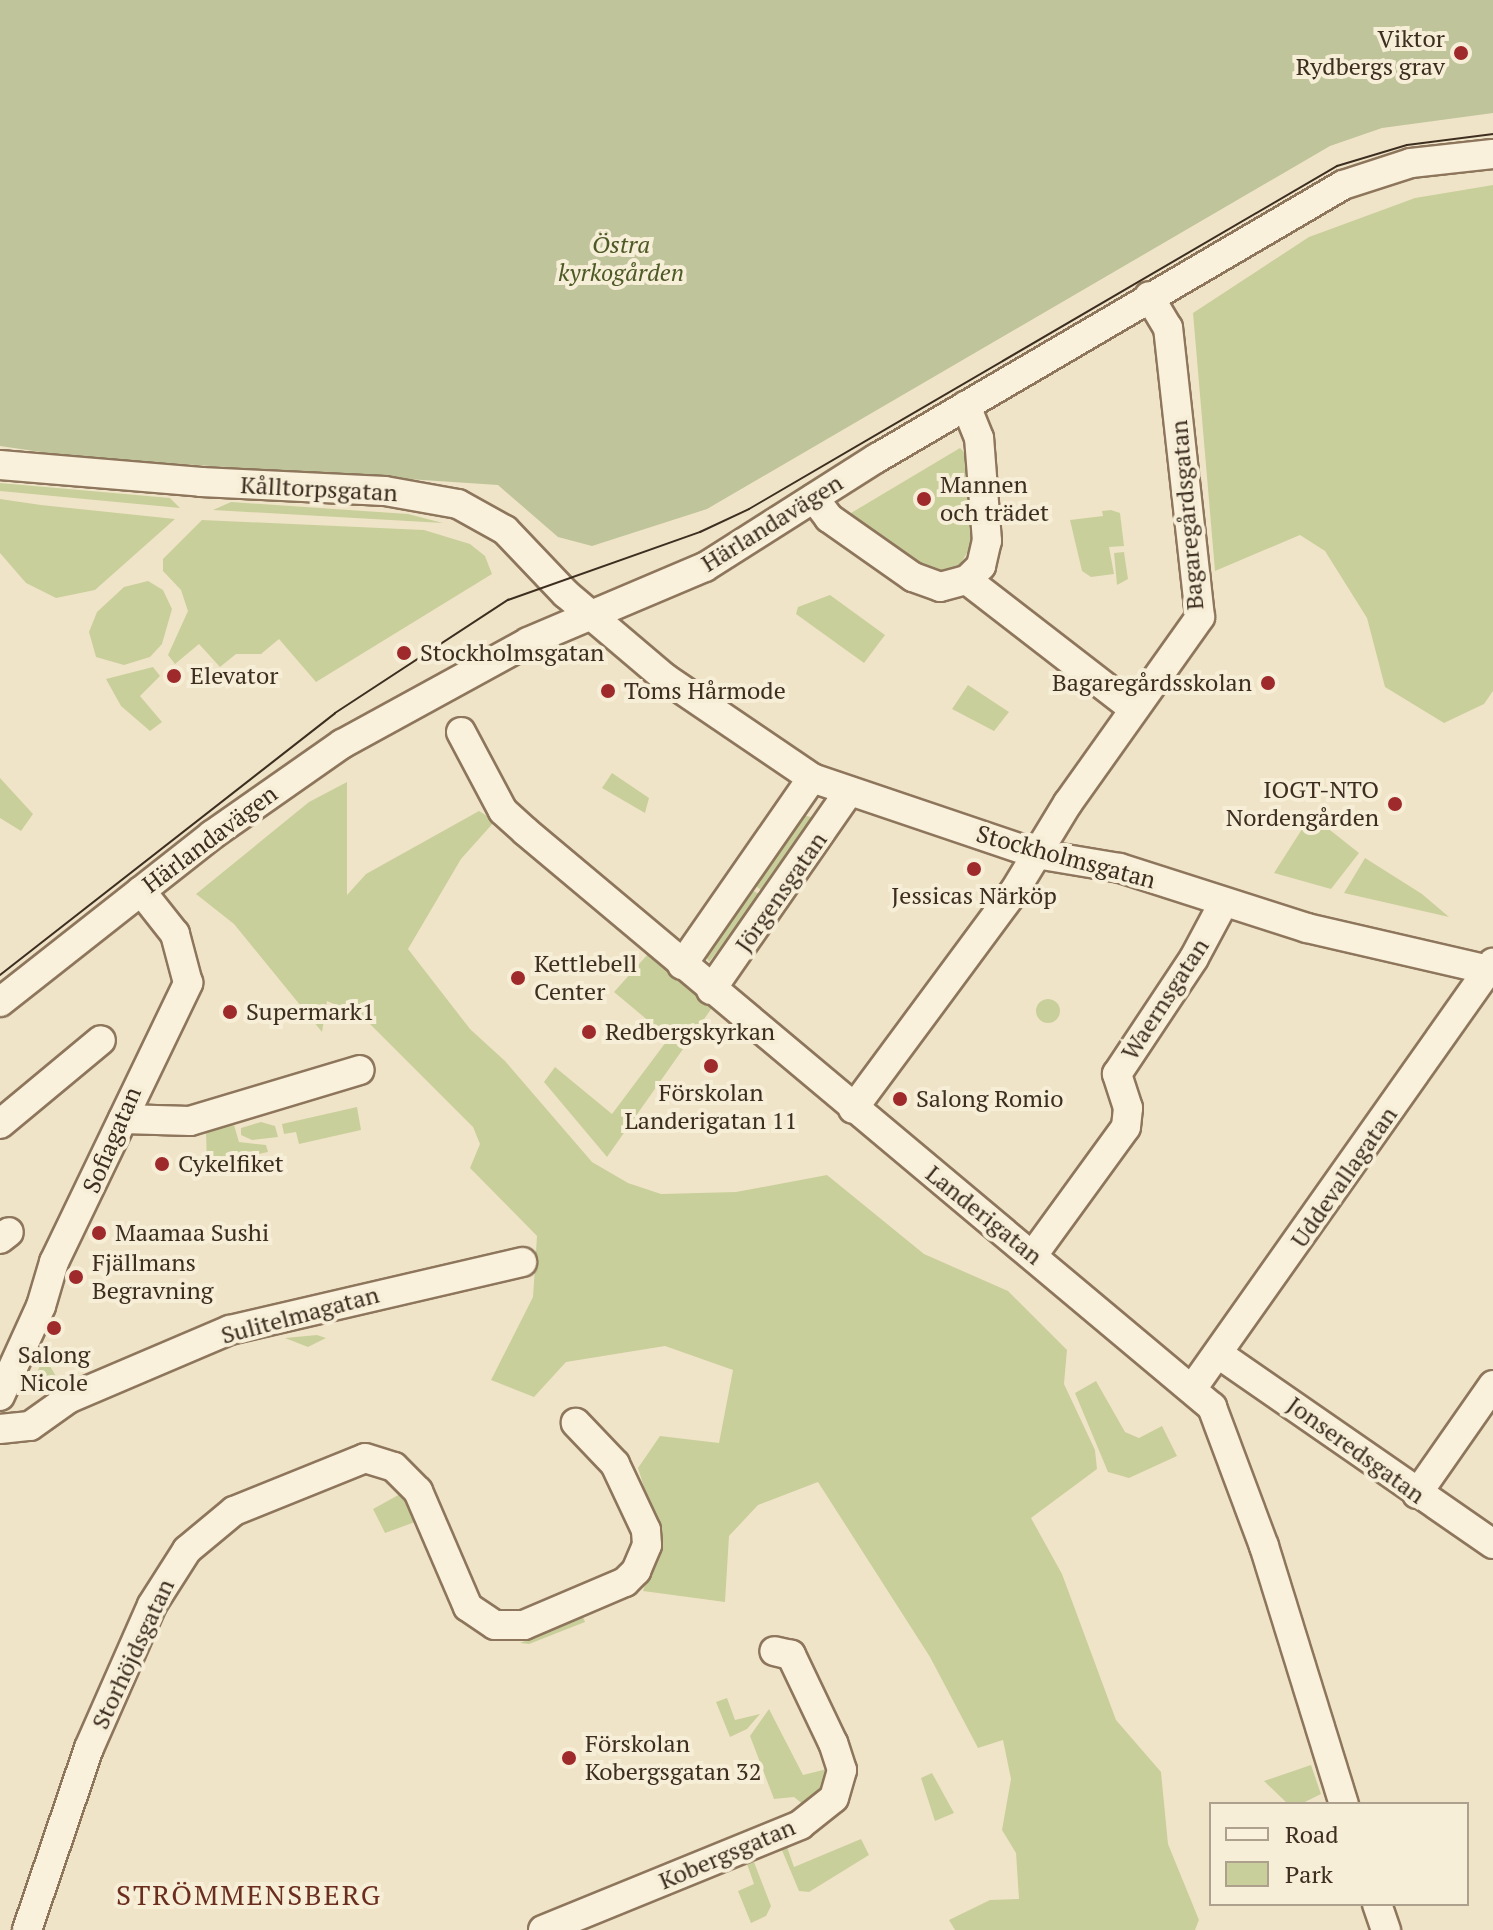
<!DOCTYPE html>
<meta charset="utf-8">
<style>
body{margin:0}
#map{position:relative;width:1493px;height:1930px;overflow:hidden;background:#f0e4c8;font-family:"PT Serif",serif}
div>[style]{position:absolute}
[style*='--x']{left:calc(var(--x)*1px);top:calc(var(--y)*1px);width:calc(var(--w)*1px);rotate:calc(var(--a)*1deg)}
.green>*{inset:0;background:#c9cf9b}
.round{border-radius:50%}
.cemetery>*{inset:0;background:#bfc49a}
.roads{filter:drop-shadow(2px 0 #8d765c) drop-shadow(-2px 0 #8d765c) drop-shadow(0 2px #8d765c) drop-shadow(0 -2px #8d765c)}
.minor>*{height:28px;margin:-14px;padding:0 14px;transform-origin:14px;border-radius:14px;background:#faf1dc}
.tram>*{height:2px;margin:-1px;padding:0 1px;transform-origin:1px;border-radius:1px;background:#3d2e20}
.dots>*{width:22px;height:22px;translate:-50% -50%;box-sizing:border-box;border:4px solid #f7eed8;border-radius:50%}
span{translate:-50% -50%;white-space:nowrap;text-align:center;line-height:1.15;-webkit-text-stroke:8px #f7eed8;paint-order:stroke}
.poi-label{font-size:24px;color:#3d2e20}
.right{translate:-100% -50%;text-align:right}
.left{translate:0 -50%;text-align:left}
.park-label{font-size:24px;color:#4d5a26;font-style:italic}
.street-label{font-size:24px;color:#3d2e20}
.quarter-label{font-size:28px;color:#6b2e1e;letter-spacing:2px}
.legend{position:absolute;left:1209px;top:1802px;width:260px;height:104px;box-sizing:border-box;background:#f7eed8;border:2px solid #ada18e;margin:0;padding:10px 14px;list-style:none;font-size:24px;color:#3d2e20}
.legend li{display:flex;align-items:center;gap:16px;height:40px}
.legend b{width:40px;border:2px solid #ada18e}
</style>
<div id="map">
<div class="green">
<i style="clip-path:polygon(1493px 185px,1493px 691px,1484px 704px,1444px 723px,1385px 687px,1367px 618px,1325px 551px,1300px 535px,1215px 571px,1193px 313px,1309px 237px,1415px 198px)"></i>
<i style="clip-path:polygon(960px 448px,968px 456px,974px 541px,955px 573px,925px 574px,846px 516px)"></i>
<i style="clip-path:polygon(0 483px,170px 498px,180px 508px,0 491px)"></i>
<i style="clip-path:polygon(0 499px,41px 505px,175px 519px,95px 590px,56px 598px,26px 583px,0 553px)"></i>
<i style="clip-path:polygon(231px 502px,408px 514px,443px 523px,213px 510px)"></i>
<i style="clip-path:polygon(1111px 510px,1120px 513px,1124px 546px,1109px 547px,1114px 574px,1091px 577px,1082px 571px,1070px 520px,1103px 516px,1102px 511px)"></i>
<i style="clip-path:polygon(202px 520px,424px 530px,470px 544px,485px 556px,492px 574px,316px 682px,279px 639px,261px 654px,236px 654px,220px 667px,199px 644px,175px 664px,168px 655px,188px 611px,181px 590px,163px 571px,163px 559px)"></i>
<i style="clip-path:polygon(1124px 552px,1128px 579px,1117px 585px,1114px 553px)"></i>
<i style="clip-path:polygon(148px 581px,163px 590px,172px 609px,162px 644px,150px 657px,124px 665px,96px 657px,89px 632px,97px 612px,124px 587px)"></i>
<i style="clip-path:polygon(830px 595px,885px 635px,864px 663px,796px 614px,798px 607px)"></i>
<i style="clip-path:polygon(153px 667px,160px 676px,140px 696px,162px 722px,150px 731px,121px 706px,106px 679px)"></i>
<i style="clip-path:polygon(968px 685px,1009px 712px,994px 731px,952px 709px)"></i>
<i style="clip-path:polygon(612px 773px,649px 798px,645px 813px,602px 788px)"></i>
<i style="clip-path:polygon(0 778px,33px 814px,21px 831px,0 818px)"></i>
<i style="clip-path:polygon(347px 782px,347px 895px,366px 874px,479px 811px,495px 821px,461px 859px,408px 949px,470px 1029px,505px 1061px,592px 1162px,628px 1183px,661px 1194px,736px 1192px,827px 1175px,924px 1254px,1008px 1291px,1067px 1350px,1064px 1384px,1095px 1450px,1097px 1469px,1031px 1518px,1062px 1574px,1116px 1720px,1161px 1772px,1168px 1844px,1199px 1920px,1195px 1930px,955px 1930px,949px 1920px,990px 1900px,1019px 1899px,1016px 1853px,1002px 1830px,1011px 1779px,1003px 1740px,978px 1748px,930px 1657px,818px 1482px,758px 1505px,729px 1536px,725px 1602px,643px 1591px,660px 1538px,638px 1468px,660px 1436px,719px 1443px,733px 1370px,665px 1346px,566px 1362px,534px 1397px,491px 1380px,533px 1297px,537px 1236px,470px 1168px,480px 1144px,473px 1127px,363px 1017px,327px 1001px,322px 1032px,234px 924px,196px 894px,309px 802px)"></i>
<i style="clip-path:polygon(800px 814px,818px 819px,762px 891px,751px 882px)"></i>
<i style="clip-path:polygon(1311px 815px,1359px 853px,1331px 889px,1274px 873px)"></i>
<i style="clip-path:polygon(1365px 858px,1422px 894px,1449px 917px,1344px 893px)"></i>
<i style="clip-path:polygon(746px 887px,761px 895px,709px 962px,704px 953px)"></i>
<i style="clip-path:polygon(648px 954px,714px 1005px,607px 1157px,544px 1082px,555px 1067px,612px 1114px,669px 1038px,614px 992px)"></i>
<i class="round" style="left:1036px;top:999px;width:24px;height:24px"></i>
<i style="clip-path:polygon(357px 1107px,361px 1130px,299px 1144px,296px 1132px,284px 1134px,282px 1124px)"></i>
<i style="clip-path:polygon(261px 1122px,275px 1126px,278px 1137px,252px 1140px,241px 1135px,241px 1128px)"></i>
<i style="clip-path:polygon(234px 1125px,239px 1142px,266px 1145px,268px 1152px,207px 1165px,206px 1132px)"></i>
<i style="clip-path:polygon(317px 1335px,326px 1338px,308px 1347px,285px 1338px)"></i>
<i style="clip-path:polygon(44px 1356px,60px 1383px,47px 1391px,33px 1382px)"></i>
<i style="clip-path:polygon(1096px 1381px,1125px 1432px,1139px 1438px,1162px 1426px,1177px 1456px,1129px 1478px,1108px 1472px,1075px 1393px)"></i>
<i style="clip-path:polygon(402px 1493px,415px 1522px,385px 1533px,373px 1509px)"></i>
<i style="clip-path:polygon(583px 1617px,585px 1622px,529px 1644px,520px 1643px)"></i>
<i style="clip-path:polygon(727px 1698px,735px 1720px,760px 1714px,747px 1729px,730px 1737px,716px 1702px)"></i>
<i style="clip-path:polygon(769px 1709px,803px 1775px,827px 1769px,827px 1787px,805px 1806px,794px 1797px,774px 1799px,750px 1736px)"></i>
<i style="clip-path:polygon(1311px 1765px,1321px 1794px,1301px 1804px,1288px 1804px,1264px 1781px)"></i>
<i style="clip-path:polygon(932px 1773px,954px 1813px,935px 1821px,921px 1778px)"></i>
<i style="clip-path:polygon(861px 1839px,869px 1855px,809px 1892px,799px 1891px,781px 1848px,787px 1847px,794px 1867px)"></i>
<i style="clip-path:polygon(746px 1861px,754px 1862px,771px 1906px,766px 1916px,751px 1923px,738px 1891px,754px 1884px)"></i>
</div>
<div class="cemetery">
<i style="clip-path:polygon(0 0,1493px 0,1493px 113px,1382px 128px,1330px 146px,707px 509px,592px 546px,558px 537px,498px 485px,75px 457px,0 446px)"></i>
</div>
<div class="roads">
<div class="minor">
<i style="--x:0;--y:465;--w:202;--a:4.8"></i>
<i style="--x:201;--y:482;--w:184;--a:2.8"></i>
<i style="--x:385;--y:491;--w:74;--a:10.1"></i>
<i style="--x:458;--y:504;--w:54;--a:29"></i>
<i style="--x:505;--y:530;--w:88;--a:46.4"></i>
<i style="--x:566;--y:594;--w:130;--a:40.3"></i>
<i style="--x:665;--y:678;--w:178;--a:34.2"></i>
<i style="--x:812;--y:778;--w:237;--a:18.7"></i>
<i style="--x:1036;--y:854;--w:85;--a:9.5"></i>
<i style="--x:1120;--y:868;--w:196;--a:17.8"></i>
<i style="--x:1307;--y:928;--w:191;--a:13"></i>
<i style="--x:814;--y:498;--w:25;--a:53"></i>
<i style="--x:829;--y:518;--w:103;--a:35.1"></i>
<i style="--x:913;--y:577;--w:29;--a:20"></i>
<i style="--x:940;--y:587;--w:28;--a:-15"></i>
<i style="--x:967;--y:580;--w:20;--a:-45"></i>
<i style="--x:981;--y:566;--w:26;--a:-77"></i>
<i style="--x:987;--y:541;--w:103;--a:-94.4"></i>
<i style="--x:979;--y:438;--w:35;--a:-112"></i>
<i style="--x:967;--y:580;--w:211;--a:37.7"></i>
<i style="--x:461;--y:732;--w:89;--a:62"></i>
<i style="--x:503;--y:811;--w:30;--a:42"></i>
<i style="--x:525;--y:831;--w:897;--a:39.98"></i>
<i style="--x:1212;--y:1407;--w:148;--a:69.5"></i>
<i style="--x:1264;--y:1546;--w:270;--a:72.8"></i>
<i style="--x:682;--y:965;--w:228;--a:-55.2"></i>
<i style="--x:711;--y:990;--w:240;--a:-55.2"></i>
<i style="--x:0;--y:1002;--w:270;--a:-38.2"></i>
<i style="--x:212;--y:835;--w:159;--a:-35"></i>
<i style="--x:342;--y:744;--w:212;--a:-28.7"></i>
<i style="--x:528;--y:642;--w:192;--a:-23"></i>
<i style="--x:705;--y:567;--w:204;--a:-32.4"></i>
<i style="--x:877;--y:458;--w:540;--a:-30.36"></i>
<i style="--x:1343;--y:185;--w:71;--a:-17.9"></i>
<i style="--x:1411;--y:163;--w:82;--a:-6.3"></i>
<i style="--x:853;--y:1109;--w:272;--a:-53.5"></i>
<i style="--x:1015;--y:890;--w:102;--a:-58.7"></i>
<i style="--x:1068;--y:803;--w:228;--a:-54.6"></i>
<i style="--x:1200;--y:617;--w:291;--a:-96.3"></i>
<i style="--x:1168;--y:328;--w:37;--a:-121"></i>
<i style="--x:123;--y:1119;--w:67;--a:1.7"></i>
<i style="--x:190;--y:1121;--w:177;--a:-16.7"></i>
<i style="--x:0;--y:1124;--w:131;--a:-39.7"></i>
<i style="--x:0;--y:1239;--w:11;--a:-38"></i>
<i style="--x:1033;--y:1255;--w:158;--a:-54"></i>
<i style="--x:1126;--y:1127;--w:19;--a:-84"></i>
<i style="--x:1128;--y:1108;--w:36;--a:-108"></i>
<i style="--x:1117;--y:1074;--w:139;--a:-56.4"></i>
<i style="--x:1194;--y:958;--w:61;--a:-61.8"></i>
<i style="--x:1220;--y:1355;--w:332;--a:34.7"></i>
<i style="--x:1192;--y:1389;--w:522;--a:-54.76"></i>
<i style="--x:0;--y:1396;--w:99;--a:-65.5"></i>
<i style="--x:41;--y:1306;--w:46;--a:-73.5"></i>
<i style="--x:54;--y:1262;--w:310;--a:-64.3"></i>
<i style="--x:188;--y:983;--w:51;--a:-104.9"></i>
<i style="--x:175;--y:934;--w:55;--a:-128.3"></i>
<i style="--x:0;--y:1429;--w:30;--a:-6"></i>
<i style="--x:30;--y:1426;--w:47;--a:-35.4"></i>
<i style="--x:68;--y:1399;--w:176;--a:-23.1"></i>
<i style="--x:230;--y:1330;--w:300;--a:-13.1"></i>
<i style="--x:1417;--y:1494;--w:133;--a:-55.1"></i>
<i style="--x:1377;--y:1904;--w:28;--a:71"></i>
<i style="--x:27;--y:1930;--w:192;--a:-71.2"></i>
<i style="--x:89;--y:1748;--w:156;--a:-66.2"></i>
<i style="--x:152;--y:1605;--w:65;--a:-57.5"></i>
<i style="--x:187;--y:1550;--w:61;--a:-39.7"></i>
<i style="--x:234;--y:1511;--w:141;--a:-22"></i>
<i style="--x:365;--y:1458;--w:30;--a:17"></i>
<i style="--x:394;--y:1467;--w:34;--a:45"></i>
<i style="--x:418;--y:1491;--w:126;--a:66.7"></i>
<i style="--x:468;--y:1607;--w:32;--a:34"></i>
<i style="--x:495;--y:1625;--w:29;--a:0"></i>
<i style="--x:524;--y:1625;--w:110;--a:-23.1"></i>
<i style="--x:625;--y:1582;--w:16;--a:-45"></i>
<i style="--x:636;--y:1571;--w:28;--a:-67"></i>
<i style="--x:647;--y:1545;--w:15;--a:-94"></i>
<i style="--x:646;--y:1530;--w:73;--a:-115.2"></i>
<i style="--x:615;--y:1464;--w:57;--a:-133.6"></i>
<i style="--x:543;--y:1930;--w:278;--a:-22.2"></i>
<i style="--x:800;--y:1825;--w:43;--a:-38.5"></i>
<i style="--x:834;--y:1798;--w:29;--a:-74"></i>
<i style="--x:842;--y:1770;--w:28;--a:-108"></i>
<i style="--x:833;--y:1743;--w:98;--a:-115.5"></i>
<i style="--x:791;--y:1655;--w:17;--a:-167"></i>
</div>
</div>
<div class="tram">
<i style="--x:0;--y:975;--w:425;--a:-38"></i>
<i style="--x:335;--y:713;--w:207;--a:-33.2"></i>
<i style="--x:508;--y:600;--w:204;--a:-19.5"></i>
<i style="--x:700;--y:532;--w:54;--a:-25.1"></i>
<i style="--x:749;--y:509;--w:681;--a:-30.26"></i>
<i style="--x:1337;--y:166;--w:73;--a:-16.7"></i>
<i style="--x:1407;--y:145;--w:87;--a:-7.3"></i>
</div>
<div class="dots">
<i style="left:1461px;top:53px;background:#9e2a2b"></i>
<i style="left:924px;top:499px;background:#9e2a2b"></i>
<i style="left:404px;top:653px;background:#9e2a2b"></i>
<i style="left:174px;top:676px;background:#9e2a2b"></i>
<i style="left:1268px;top:683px;background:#9e2a2b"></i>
<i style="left:608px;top:691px;background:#9e2a2b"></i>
<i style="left:1395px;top:804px;background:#9e2a2b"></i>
<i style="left:974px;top:869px;background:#9e2a2b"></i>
<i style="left:518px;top:978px;background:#9e2a2b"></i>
<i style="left:230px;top:1012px;background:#9e2a2b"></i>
<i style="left:589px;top:1032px;background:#9e2a2b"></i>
<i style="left:711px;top:1066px;background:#9e2a2b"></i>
<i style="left:900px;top:1099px;background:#9e2a2b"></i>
<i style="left:162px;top:1164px;background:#9e2a2b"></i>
<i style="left:99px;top:1233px;background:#9e2a2b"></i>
<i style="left:76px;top:1277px;background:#9e2a2b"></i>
<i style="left:54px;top:1328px;background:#9e2a2b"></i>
<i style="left:569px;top:1758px;background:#9e2a2b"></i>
</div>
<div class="poi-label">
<span class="right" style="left:1445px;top:53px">Viktor<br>Rydbergs grav</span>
<span class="left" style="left:940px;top:499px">Mannen<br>och trädet</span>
<span class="left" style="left:420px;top:653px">Stockholmsgatan</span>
<span class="left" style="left:190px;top:676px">Elevator</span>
<span class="right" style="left:1252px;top:683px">Bagaregårdsskolan</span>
<span class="left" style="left:624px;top:691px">Toms Hårmode</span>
<span class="right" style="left:1379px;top:804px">IOGT-NTO<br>Nordengården</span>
<span style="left:974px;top:896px">Jessicas Närköp</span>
<span class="left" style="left:534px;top:978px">Kettlebell<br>Center</span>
<span class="left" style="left:246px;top:1012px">Supermark1</span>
<span class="left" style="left:605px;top:1032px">Redbergskyrkan</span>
<span style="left:711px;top:1107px">Förskolan<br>Landerigatan 11</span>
<span class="left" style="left:916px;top:1099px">Salong Romio</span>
<span class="left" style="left:178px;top:1164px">Cykelfiket</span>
<span class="left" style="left:115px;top:1233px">Maamaa Sushi</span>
<span class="left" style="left:92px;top:1277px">Fjällmans<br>Begravning</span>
<span style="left:54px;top:1369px">Salong<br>Nicole</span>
<span class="left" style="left:585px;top:1758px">Förskolan<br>Kobergsgatan 32</span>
</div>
<div class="park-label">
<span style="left:621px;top:259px">Östra<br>kyrkogården</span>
</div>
<div class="street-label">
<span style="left:319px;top:489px;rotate:3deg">Kålltorpsgatan</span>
<span style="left:1187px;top:515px;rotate:-95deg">Bagaregårdsgatan</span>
<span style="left:772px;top:523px;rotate:-32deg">Härlandavägen</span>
<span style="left:210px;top:839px;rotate:-37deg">Härlandavägen</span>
<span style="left:1066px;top:857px;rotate:15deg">Stockholmsgatan</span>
<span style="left:781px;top:892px;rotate:-55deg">Jörgensgatan</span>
<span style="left:1165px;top:999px;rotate:-57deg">Waernsgatan</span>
<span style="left:112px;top:1140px;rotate:-67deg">Sofiagatan</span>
<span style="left:1344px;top:1177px;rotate:-55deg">Uddevallagatan</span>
<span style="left:984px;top:1215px;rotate:39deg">Landerigatan</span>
<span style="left:300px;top:1315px;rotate:-15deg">Sulitelmagatan</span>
<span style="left:1356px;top:1450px;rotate:36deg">Jonseredsgatan</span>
<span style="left:133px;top:1654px;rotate:-65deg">Storhöjdsgatan</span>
<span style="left:727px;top:1854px;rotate:-23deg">Kobergsgatan</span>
</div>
<div class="quarter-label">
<span style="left:249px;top:1895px">STRÖMMENSBERG</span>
</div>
<ul class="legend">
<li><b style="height:10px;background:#faf1dc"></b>Road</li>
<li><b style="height:22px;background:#c9cf9b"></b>Park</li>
</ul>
</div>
